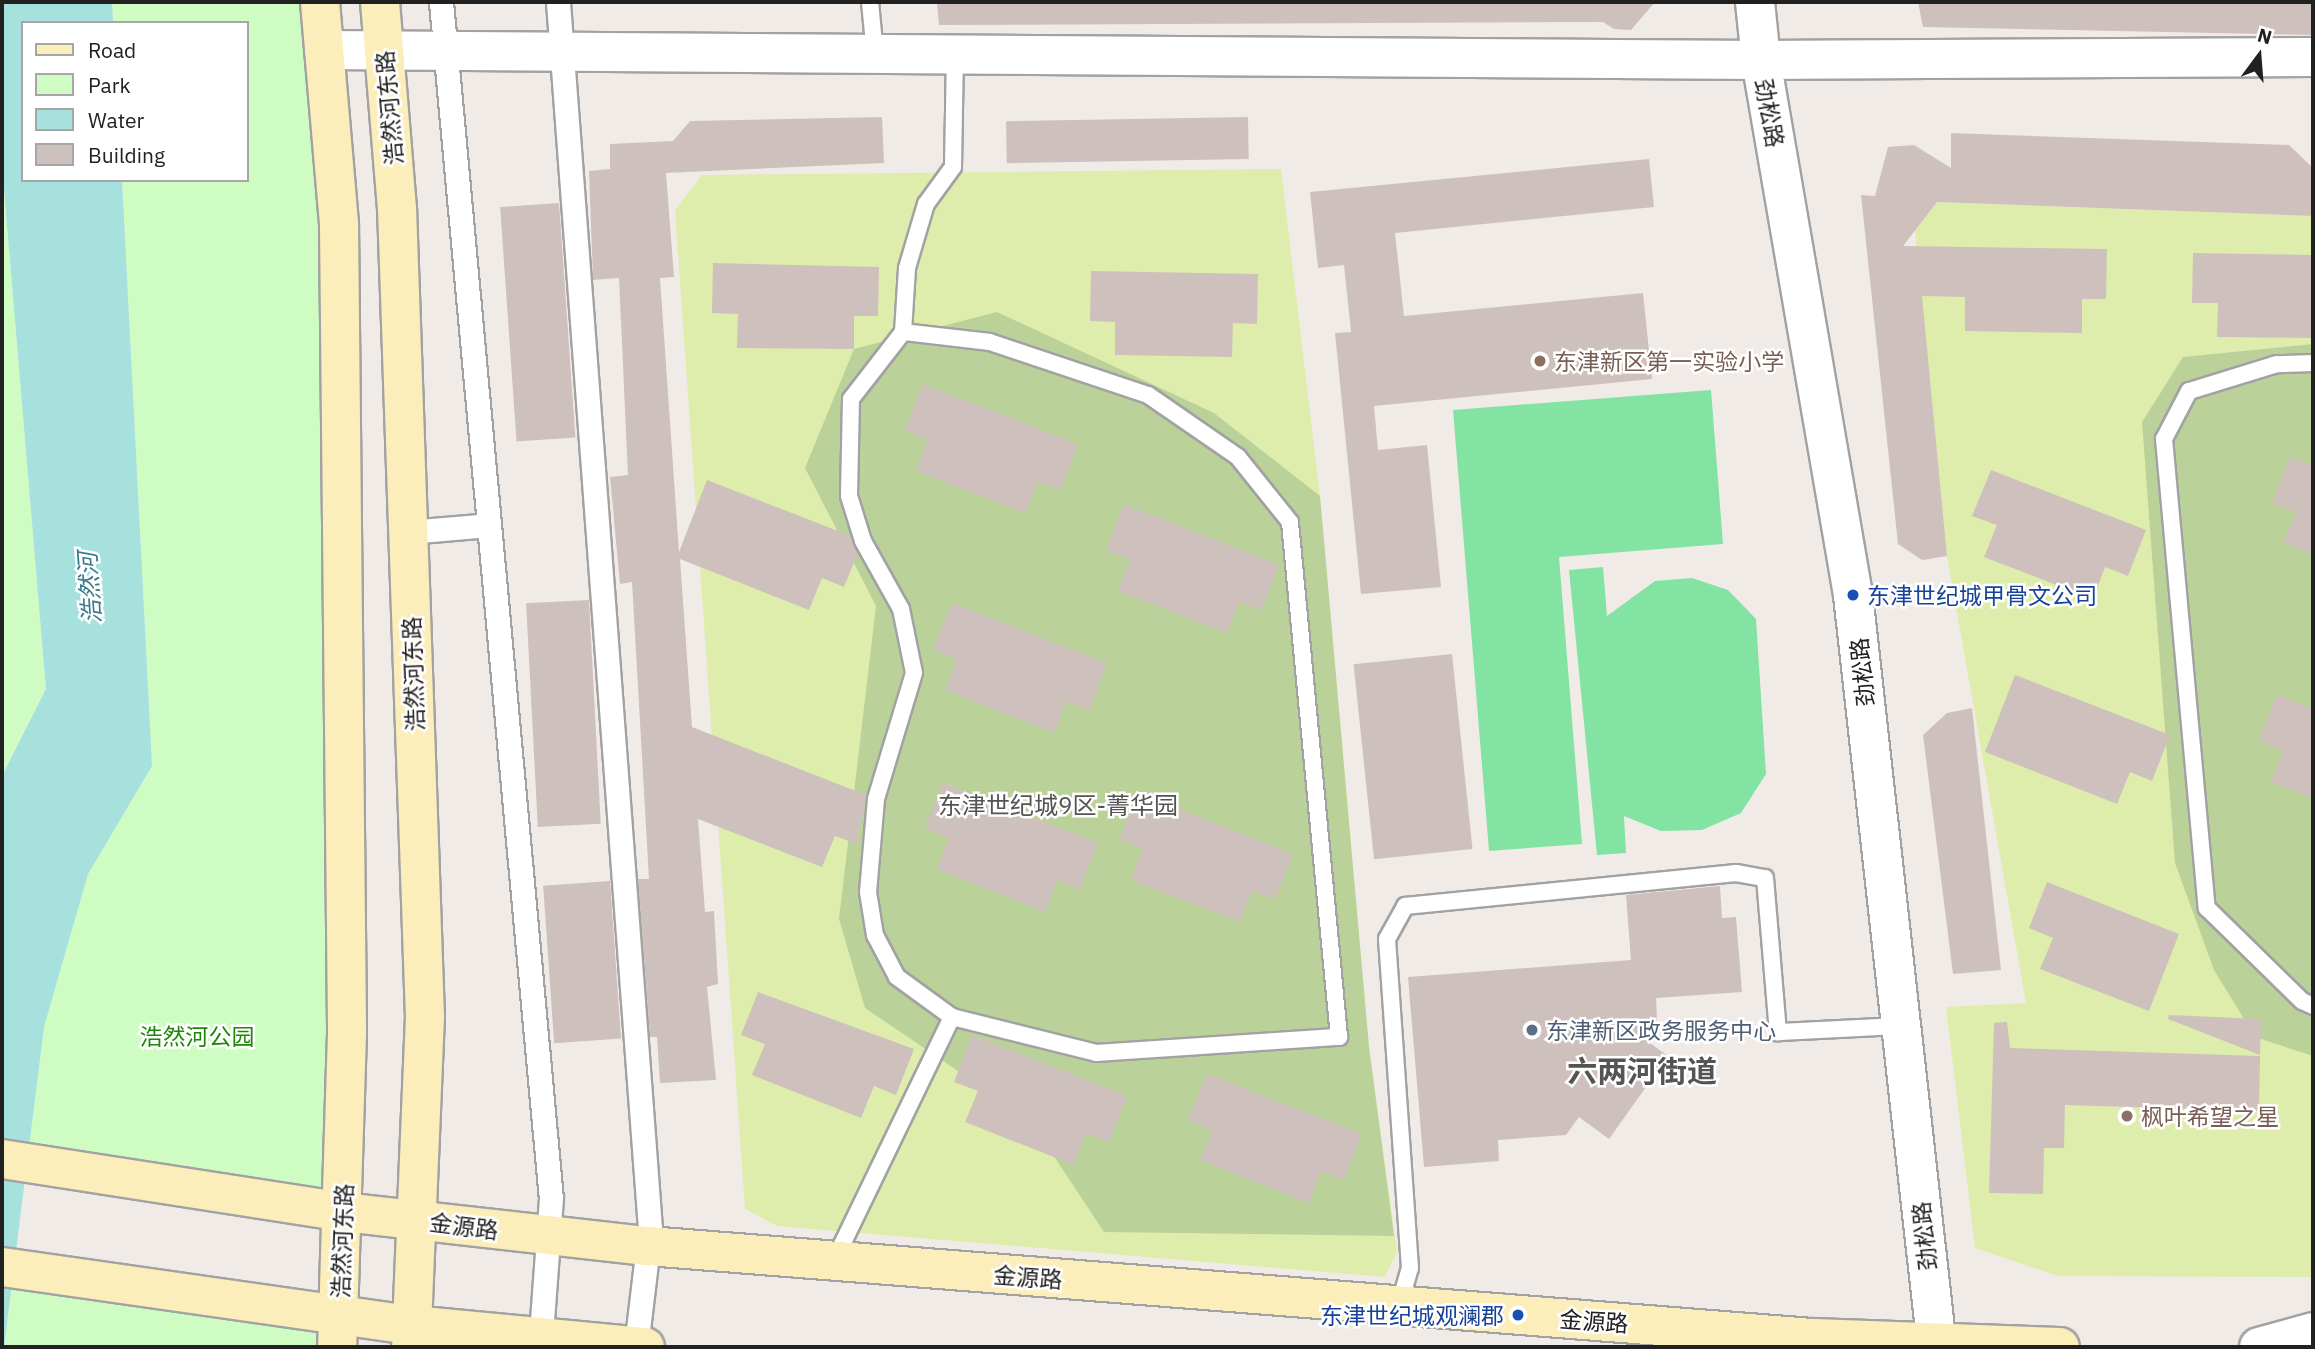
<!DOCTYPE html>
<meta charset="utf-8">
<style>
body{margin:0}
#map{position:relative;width:2315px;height:1349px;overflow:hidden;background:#f1ebe7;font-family:"IBM Plex Sans","Noto Sans SC",sans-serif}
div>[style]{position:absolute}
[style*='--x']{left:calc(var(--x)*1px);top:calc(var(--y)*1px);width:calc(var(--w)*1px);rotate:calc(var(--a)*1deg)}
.grass>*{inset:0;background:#deedab}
.forest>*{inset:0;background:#bad29a}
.park>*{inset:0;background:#cefcc3}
.pitch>*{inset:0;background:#82e3a3}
.water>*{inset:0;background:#a6e1de}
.building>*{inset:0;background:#cec0bd;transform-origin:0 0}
.roads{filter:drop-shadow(2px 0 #a2a2a2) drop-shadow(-2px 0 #a2a2a2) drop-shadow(0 2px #a2a2a2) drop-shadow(0 -2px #a2a2a2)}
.service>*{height:16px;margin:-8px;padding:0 8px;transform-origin:8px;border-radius:8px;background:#fff}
.pedestrian>*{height:23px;margin:-11.5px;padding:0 11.5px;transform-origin:11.5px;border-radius:11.5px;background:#fff}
.tertiary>*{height:38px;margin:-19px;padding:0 19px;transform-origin:19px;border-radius:19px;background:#fff}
.secondary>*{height:38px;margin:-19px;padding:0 19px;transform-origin:19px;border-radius:19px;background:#fceeba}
.dots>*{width:19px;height:19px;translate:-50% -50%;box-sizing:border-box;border:4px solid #fff;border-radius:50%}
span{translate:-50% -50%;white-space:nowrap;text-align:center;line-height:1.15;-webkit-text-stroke:5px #fff;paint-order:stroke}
.street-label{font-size:23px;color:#212121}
.education-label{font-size:23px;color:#785e54}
.left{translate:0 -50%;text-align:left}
.transit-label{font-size:23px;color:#164399}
.right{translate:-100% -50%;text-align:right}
.service-label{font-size:23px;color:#4e5e75}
.park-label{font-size:23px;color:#1f8707}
.water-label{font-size:24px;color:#3a7a8d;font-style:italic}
.neighbourhood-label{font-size:24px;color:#545454}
.district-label{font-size:30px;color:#545454;font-weight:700}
.frame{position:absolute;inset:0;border:4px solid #212121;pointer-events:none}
.legend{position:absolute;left:21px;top:21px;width:228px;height:161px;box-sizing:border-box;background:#fff;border:2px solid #a6a6a6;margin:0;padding:9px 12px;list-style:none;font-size:21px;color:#212121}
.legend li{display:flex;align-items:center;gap:14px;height:35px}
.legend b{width:35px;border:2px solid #a6a6a6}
.north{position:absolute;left:2224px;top:21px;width:70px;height:70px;-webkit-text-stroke:5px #fff;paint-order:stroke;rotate:16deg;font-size:19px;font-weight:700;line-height:28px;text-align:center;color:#212121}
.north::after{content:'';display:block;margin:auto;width:24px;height:32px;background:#212121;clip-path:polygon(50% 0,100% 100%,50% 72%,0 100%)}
</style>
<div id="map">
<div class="grass">
<i style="clip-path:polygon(1281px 169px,1320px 496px,1369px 1047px,1397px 1252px,1385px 1277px,777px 1226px,745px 1209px,675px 210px,702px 175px)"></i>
<i style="clip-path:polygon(1937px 202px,2313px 216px,2313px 1277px,2058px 1276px,1975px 1248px,1946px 1007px,2026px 1003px,1947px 556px,1915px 230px)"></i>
</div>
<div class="forest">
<i style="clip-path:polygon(997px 312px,1214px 413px,1320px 496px,1369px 1047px,1394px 1236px,1104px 1232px,1030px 1120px,865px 1008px,839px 919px,876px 606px,805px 468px,854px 349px)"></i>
<i style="clip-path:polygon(2313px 344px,2313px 1056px,2255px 1037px,2214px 970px,2175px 863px,2142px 422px,2183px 357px)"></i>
</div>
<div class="park">
<i style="clip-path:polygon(112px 2px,320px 2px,343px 1212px,26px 1163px,44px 1027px,88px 874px,152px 766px,122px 180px,247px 180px,247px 23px,113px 23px)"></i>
<i style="clip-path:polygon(2px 165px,46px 689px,2px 776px)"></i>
<i style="clip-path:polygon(14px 1268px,340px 1315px,337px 1347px,4px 1347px)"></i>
</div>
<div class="pitch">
<i style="clip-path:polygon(1711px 390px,1723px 544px,1559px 557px,1582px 844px,1489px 851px,1453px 410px)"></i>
<i style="clip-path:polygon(1603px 567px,1607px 616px,1655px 581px,1692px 578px,1728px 590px,1756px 619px,1766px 774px,1741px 813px,1702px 830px,1661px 831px,1624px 816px,1626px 853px,1597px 855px,1569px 570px)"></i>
</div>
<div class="water">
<i style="clip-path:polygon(2px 2px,112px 2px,113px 23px,23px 23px,23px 180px,122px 180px,152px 766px,88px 874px,44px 1027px,4px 1347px,2px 776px,46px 689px,2px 165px)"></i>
</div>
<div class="building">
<i style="clip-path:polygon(937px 2px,1655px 2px,1631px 30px,1614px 29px,1603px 22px,939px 25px)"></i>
<i style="clip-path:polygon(1918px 2px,2313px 2px,2313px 35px,1923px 27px)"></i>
<i style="clip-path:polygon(882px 117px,884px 163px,666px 173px,674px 277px,660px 278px,679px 552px,707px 480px,851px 536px,858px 553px,844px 587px,822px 578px,809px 610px,680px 559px,692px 727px,866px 795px,857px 844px,835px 836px,822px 867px,698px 819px,705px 912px,714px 911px,718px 984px,707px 987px,716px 1080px,660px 1083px,657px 1037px,650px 1037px,638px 879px,649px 879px,632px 582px,620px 584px,610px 477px,628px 475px,619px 278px,593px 280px,589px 171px,610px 169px,610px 144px,673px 141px,690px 121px)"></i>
<i style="left:1248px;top:117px;width:42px;height:242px;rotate:89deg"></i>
<i style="clip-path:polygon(1951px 133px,2289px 145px,2313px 168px,2313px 216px,1937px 202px,1903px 246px,2107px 249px,2106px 299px,2082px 299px,2082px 333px,1965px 331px,1965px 297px,1922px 296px,1947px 556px,1922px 560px,1898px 544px,1861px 195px,1875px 196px,1888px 147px,1914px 145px,1951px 168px)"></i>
<i style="clip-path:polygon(1649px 159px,1654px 207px,1395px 233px,1404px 316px,1643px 293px,1652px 379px,1374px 406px,1378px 450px,1427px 445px,1441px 587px,1361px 594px,1335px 333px,1351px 332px,1344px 265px,1318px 268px,1310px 192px)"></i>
<i style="left:559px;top:203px;width:235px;height:59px;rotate:86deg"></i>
<i style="clip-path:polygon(2193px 253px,2313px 255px,2313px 338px,2217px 337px,2218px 303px,2192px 303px)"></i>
<i style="clip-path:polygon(713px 263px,879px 267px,878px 316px,854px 316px,854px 349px,737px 348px,738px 314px,712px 313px)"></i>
<i style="clip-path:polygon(1091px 271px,1258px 274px,1257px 324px,1233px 323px,1232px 357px,1115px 355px,1115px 322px,1090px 321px)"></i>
<i style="clip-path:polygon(923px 384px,1078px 444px,1060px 490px,1038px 482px,1025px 513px,916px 471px,928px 440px,905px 430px)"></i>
<i style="clip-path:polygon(2290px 457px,2313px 465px,2313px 555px,2284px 543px,2296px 512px,2272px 503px)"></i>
<i style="clip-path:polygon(1991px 470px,2146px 530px,2128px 576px,2105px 567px,2093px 599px,1984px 557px,1997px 525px,1972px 516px)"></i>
<i style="clip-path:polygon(1124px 504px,1279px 565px,1262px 610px,1239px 602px,1227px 633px,1118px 591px,1130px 559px,1106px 550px)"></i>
<i style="left:589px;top:600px;width:224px;height:63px;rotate:87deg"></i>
<i style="clip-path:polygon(952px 603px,1107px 663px,1089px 710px,1066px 701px,1054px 733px,945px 690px,957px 659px,933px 649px)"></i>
<i style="left:1452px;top:654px;width:196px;height:99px;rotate:84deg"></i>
<i style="clip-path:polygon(2015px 675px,2170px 735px,2152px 781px,2130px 772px,2117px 804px,1985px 752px)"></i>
<i style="clip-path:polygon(2277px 695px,2313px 709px,2313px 798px,2271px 782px,2283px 751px,2259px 741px)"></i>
<i style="clip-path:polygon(1972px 708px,2001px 970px,1953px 974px,1923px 735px,1947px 713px)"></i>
<i style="clip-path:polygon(943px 783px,1098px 843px,1080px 889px,1058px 880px,1045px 912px,937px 869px,949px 838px,925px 829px)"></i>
<i style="clip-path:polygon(1138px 793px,1293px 854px,1275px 899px,1252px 891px,1240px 922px,1131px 880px,1143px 848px,1119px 839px)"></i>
<i style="left:610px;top:881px;width:158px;height:67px;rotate:86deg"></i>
<i style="clip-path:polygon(2047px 882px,2179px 934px,2149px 1011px,2040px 969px,2053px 938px,2029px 928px)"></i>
<i style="clip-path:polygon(1720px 886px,1722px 918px,1736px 917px,1742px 992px,1656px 998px,1657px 1020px,1644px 1039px,1668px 1056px,1609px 1139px,1579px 1117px,1566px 1135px,1498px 1140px,1499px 1161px,1424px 1167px,1408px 977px,1631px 960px,1626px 895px)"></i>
<i style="clip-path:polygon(758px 992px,914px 1049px,896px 1095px,874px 1086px,861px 1118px,752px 1075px,765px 1044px,741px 1035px)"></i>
<i style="clip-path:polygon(2169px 1015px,2261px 1019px,2260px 1055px,2168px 1019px)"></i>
<i style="clip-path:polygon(2007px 1022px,2010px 1048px,2260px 1056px,2259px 1111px,2065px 1105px,2064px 1148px,2044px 1148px,2043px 1194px,1989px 1193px,1994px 1023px)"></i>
<i style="clip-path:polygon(972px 1035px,1127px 1096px,1109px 1142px,1086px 1133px,1074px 1165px,965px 1122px,978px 1091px,954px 1082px)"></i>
<i style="clip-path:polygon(1207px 1074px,1362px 1134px,1344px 1180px,1321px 1171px,1309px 1203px,1200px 1160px,1212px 1130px,1188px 1120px)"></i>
</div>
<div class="roads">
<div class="service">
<i style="--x:870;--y:2;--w:52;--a:84.5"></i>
<i style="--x:903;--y:332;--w:64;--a:-86.4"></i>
<i style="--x:907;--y:268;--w:67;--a:-73.5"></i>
<i style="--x:926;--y:204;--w:46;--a:-53.9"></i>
<i style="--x:953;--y:167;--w:113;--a:-89"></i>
<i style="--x:2313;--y:363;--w:36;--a:178"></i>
<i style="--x:2277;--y:364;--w:92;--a:162.9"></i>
<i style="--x:2189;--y:391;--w:54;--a:117.5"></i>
<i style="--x:2164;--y:439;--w:471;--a:84.8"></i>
<i style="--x:2207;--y:908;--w:133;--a:44.4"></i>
<i style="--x:2302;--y:1001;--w:12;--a:24"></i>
<i style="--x:835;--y:1259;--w:269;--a:-64.2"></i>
<i style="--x:952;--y:1017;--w:148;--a:14"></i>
<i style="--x:1096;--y:1053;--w:244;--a:-3.8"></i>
<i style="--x:1339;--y:1037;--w:517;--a:-95.44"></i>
<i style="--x:1290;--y:522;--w:83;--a:-128.7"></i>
<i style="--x:1238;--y:457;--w:109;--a:-145.4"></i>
<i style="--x:1148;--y:395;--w:167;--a:-161.5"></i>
<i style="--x:990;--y:342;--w:88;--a:-173.4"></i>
<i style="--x:903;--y:332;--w:85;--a:127.8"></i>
<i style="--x:851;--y:399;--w:97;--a:91.2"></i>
<i style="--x:849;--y:496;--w:47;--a:72.7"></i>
<i style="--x:863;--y:541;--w:78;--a:60.8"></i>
<i style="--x:901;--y:609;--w:65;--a:78.5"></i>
<i style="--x:914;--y:673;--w:132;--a:106.8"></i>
<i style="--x:876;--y:799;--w:93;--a:94.9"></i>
<i style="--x:868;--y:892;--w:44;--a:80.8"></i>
<i style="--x:875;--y:935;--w:47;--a:62.4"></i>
<i style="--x:897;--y:977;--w:68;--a:36"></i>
<i style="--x:1399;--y:1306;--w:40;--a:-74"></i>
<i style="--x:1410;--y:1268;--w:330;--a:-94"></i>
<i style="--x:1387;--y:939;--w:38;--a:-61"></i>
<i style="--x:1405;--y:906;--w:333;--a:-5.7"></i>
<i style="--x:1736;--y:873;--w:29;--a:10"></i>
<i style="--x:1765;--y:878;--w:155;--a:85.2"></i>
<i style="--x:1778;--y:1032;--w:123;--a:-2.8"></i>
</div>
<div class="pedestrian">
<i style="--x:441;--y:2;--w:1201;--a:84.75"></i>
<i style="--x:551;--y:1198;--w:149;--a:94.2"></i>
<i style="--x:558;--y:2;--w:1230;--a:85.71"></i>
<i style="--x:650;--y:1229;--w:119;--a:96.8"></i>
<i style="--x:408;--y:532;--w:81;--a:-4.9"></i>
</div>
<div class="tertiary">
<i style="--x:1755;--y:2;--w:58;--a:84.1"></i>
<i style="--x:1761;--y:60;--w:543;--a:80.24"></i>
<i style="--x:1853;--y:595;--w:757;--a:83.63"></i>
<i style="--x:324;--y:50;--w:1437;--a:0.4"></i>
<i style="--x:1761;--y:60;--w:552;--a:-0.31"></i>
<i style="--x:2259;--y:1347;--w:56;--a:-15.5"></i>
</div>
<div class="secondary">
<i style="--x:320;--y:2;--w:222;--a:85.1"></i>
<i style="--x:339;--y:223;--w:810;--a:89.43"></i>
<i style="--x:347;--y:1033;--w:314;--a:91.8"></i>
<i style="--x:380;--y:2;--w:207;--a:85.3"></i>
<i style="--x:397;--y:208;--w:808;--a:88.02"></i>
<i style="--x:425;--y:1016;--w:331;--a:92.4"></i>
<i style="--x:2;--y:1159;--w:345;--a:8.8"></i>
<i style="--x:343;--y:1212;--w:307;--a:6.4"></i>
<i style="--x:648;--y:1246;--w:1169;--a:4.52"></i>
<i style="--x:1813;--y:1338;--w:247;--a:2.1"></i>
<i style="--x:2;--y:1267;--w:414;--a:8.1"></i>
<i style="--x:412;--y:1325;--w:234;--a:5.4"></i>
</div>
</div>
<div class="dots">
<i style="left:1540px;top:361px;background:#8d6e63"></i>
<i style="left:1853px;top:595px;background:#1a4fb4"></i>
<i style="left:1532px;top:1030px;background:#5c6f8a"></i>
<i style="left:2127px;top:1116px;background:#8d6e63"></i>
<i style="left:1518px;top:1315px;background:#1a4fb4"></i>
</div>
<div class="street-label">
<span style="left:389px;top:108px;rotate:-95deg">浩然河东路</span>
<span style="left:1770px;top:113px;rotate:80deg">劲松路</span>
<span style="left:1862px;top:672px;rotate:-96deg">劲松路</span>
<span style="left:413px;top:674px;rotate:-92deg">浩然河东路</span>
<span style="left:464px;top:1226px;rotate:7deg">金源路</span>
<span style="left:1924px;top:1236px;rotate:-96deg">劲松路</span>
<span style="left:342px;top:1241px;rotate:-88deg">浩然河东路</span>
<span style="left:1028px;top:1277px;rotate:4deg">金源路</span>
<span style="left:1594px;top:1321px;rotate:4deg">金源路</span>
</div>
<div class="education-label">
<span class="left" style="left:1554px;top:361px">东津新区第一实验小学</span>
<span class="left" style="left:2141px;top:1116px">枫叶希望之星</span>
</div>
<div class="transit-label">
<span class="left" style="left:1867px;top:595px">东津世纪城甲骨文公司</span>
<span class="right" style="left:1504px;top:1315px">东津世纪城观澜郡</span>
</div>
<div class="service-label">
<span class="left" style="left:1546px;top:1030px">东津新区政务服务中心</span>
</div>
<div class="park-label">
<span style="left:197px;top:1036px">浩然河公园</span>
</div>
<div class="water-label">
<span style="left:90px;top:588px;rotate:-94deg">浩然河</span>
</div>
<div class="neighbourhood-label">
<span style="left:1058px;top:806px">东津世纪城9区-菁华园</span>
</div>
<div class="district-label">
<span style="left:1642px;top:1071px">六两河街道</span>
</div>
<div class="frame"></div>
<ul class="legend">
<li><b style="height:9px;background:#fceeba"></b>Road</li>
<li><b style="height:19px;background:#cefcc3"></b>Park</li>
<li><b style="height:19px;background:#a6e1de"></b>Water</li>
<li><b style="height:19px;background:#cec0bd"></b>Building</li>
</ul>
<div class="north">N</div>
</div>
